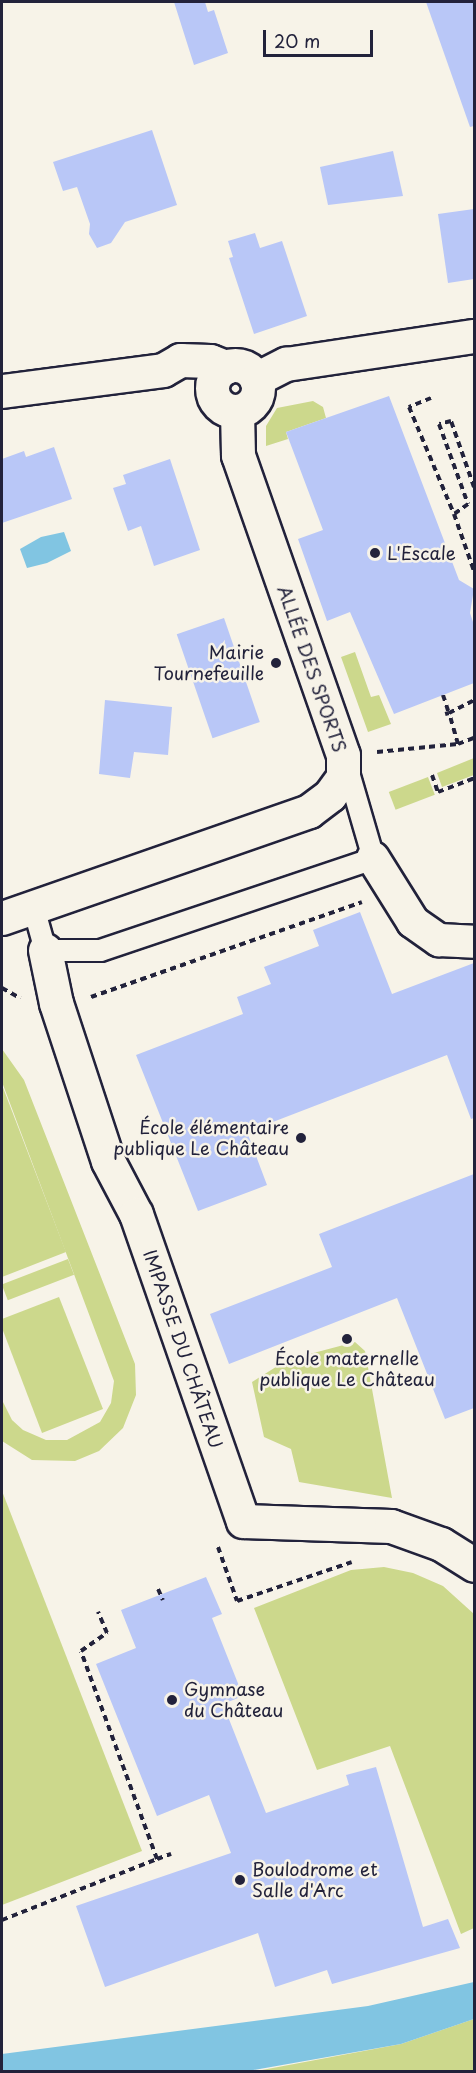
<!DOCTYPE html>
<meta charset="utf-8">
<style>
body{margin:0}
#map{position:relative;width:476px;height:2073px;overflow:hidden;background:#f7f3e8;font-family:"Playpen Sans",sans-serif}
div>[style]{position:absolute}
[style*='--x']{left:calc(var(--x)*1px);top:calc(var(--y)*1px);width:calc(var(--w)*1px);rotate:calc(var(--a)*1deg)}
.green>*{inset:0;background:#ccd88c;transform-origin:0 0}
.water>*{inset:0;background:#81c5e2}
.building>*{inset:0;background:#b9c7f7;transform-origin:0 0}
.path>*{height:4px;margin-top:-2px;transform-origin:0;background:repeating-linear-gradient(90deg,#22223b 0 6px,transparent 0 10.5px)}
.roads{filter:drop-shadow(2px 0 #22223b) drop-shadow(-2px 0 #22223b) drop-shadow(0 2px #22223b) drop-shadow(0 -2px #22223b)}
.service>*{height:21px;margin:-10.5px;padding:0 10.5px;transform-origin:10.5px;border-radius:10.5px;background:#f7f3e8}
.pedestrian>*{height:32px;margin:-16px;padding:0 16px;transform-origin:16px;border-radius:16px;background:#f7f3e8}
.minor>*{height:33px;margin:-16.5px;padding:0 16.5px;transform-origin:16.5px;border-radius:16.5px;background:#f7f3e8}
.minor>.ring{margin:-16.5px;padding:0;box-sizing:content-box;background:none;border:33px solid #f7f3e8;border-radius:50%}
.dots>*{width:16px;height:16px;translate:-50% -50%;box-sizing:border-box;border:3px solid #f7f3e8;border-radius:50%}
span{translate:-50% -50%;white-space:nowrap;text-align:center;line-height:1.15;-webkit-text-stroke:5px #f7f3e8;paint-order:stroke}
.poi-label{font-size:18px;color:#22223b}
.left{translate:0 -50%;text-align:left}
.right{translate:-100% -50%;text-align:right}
.street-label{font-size:18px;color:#22223b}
.frame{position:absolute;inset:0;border:3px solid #22223b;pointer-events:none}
.scale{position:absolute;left:263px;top:30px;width:110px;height:27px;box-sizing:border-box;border:3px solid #22223b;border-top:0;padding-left:8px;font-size:18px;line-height:21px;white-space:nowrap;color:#22223b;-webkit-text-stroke:4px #f7f3e8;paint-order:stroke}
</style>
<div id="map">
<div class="green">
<i style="clip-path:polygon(313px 401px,323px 407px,326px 418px,286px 432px,288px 439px,266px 446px,266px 426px,277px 408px)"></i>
<i style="clip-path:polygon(355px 652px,371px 697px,379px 695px,391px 724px,368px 732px,341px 657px)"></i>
<i style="clip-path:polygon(474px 758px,474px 775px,442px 787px,437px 773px)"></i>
<i style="left:428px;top:777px;width:19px;height:42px;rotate:69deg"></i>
<i style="clip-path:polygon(2px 1049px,24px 1080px,135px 1364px,136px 1395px,123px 1428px,99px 1451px,75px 1461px,32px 1460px,2px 1441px,2px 1400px,12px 1420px,23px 1430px,46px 1440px,67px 1440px,100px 1422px,111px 1403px,114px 1381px,2px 1082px)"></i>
<i style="clip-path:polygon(2px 1085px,66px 1252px,2px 1277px)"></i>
<i style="left:68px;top:1259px;width:17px;height:71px;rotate:69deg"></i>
<i style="clip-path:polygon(59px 1297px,103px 1409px,42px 1433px,2px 1328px,2px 1319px)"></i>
<i style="clip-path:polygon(355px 1342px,365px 1351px,392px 1498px,299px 1482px,291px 1449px,264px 1437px,252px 1382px,287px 1360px)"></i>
<i style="clip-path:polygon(2px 1491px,142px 1851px,2px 1905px)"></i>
<i style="clip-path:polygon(384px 1567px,413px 1573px,443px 1586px,474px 1614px,474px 1928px,461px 1934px,390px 1746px,317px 1770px,254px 1608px,351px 1570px)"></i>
<i style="clip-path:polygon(474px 2019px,474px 2071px,251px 2072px,401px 2044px)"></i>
</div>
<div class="water">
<i style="clip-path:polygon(64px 532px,71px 551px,47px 563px,27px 568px,20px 549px,41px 537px)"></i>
<i style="clip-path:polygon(474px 1982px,474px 2019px,401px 2044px,248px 2071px,2px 2071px,2px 2054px,368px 2006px)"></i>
</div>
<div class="building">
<i style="clip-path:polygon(174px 2px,205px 2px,208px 12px,214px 10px,228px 53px,194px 65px)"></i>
<i style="clip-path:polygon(426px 2px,474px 2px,474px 126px,470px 127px)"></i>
<i style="clip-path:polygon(152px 130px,177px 205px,125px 222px,111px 243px,97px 248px,89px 234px,90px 224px,77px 187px,63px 191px,53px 162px)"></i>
<i style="clip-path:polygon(393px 151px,403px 196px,328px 205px,320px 167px)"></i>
<i style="clip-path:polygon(474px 209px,474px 279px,448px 283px,438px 214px)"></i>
<i style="clip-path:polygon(255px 233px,260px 248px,282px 241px,307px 316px,254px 334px,229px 258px,233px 257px,228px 241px)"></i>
<i style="clip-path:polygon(389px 396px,459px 580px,474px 589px,470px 613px,474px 625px,474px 683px,394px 714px,350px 612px,327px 621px,298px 539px,323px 530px,286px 432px)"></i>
<i style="clip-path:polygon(54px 447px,72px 499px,2px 523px,2px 459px,24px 451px,26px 457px)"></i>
<i style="clip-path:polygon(170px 459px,200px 550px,154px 566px,141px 526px,128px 531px,113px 488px,126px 484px,123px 475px)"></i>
<i style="left:224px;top:618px;width:110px;height:50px;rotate:71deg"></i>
<i style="clip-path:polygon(105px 700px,172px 707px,168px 755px,134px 752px,130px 778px,99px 774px)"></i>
<i style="clip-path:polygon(360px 912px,392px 994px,474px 963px,474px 1118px,471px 1119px,447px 1055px,247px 1132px,267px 1185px,198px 1211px,136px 1055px,243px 1014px,237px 997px,271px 984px,264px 967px,319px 946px,313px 930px)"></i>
<i style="clip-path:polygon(474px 1174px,474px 1408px,445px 1419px,397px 1298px,229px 1364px,210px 1314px,332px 1267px,319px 1234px)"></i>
<i style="clip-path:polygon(206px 1577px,222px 1614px,212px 1618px,243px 1696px,223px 1704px,266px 1813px,349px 1785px,346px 1775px,376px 1767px,423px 1927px,448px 1919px,460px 1948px,332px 1984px,327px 1970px,275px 1987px,258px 1933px,105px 1987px,76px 1906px,231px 1853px,209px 1795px,157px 1816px,96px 1664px,136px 1648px,121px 1610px)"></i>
</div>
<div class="path">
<i style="--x:431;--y:398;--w:24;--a:158"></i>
<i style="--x:409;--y:407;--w:116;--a:67.2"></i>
<i style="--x:474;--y:487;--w:70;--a:-109.2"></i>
<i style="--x:451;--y:421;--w:12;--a:166"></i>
<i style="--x:439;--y:424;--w:85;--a:70.1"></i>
<i style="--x:468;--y:504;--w:17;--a:144"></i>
<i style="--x:454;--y:514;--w:60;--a:70.7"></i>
<i style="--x:443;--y:695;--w:19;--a:72"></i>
<i style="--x:449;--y:713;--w:4;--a:166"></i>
<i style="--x:458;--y:744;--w:32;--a:-106"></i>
<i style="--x:449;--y:713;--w:28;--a:-27"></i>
<i style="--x:377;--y:752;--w:81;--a:-5.6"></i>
<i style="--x:458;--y:744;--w:17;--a:-21"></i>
<i style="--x:432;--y:775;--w:18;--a:71"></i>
<i style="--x:438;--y:792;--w:39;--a:-21"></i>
<i style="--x:2;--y:988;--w:21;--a:29"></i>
<i style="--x:91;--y:997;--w:287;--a:-19.3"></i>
<i style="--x:218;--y:1547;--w:57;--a:70.6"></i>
<i style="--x:237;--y:1601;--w:121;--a:-18.7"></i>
<i style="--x:158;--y:1589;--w:12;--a:66"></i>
<i style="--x:157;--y:1859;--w:15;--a:-20"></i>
<i style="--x:2;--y:1920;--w:167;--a:-21.5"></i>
<i style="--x:157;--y:1859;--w:221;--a:-110.1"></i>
<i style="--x:81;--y:1651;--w:32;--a:-35"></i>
<i style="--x:107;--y:1633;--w:23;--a:-113"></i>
</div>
<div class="roads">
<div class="service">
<i style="--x:33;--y:907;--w:45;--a:74.4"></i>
<i style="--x:45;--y:950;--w:55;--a:0"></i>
<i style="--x:100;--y:950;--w:288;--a:-18.6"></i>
<i style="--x:373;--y:858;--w:97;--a:-106.2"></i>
</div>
<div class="pedestrian">
<i style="--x:373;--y:858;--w:75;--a:58"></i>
<i style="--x:413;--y:922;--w:32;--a:35"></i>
<i style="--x:439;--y:940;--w:35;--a:3"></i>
</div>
<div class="minor">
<i class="ring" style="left:212px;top:365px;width:13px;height:13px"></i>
<i style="--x:256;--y:379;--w:34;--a:-27"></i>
<i style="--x:286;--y:364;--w:190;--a:-8.5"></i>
<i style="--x:2;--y:391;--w:162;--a:-7.4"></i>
<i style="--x:163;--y:370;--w:20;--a:-30"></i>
<i style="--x:180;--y:360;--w:30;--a:2"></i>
<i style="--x:210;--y:361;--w:17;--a:21"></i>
<i style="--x:2;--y:918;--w:325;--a:-19.2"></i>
<i style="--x:309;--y:811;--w:26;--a:-37"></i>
<i style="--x:330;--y:795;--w:22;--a:-54"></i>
<i style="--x:343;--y:777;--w:22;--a:-90"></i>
<i style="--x:343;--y:755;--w:318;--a:-109.3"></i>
<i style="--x:238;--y:455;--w:44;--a:-91.3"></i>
<i style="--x:45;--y:950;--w:54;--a:78.3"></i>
<i style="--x:56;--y:1003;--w:166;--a:71.8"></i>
<i style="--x:108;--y:1161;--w:60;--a:62.2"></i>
<i style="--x:136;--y:1214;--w:325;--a:70.8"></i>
<i style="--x:243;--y:1521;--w:148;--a:1.9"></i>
<i style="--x:391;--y:1526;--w:53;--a:19.8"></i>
<i style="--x:441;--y:1544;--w:39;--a:32"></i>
</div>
</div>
<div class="dots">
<i style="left:375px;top:553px;background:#22223b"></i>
<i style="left:276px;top:663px;background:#22223b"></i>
<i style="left:301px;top:1138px;background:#22223b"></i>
<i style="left:347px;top:1339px;background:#22223b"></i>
<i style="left:172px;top:1700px;background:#22223b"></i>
<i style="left:240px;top:1880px;background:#22223b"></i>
</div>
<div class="poi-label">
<span class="left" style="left:387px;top:553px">L'Escale</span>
<span class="right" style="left:264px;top:663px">Mairie<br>Tournefeuille</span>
<span class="right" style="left:289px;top:1138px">École élémentaire<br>publique Le Château</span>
<span style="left:347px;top:1369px">École maternelle<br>publique Le Château</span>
<span class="left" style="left:184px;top:1700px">Gymnase<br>du Château</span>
<span class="left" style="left:252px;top:1880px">Boulodrome et<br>Salle d'Arc</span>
</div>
<div class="street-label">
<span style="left:312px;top:669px;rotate:71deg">ALLÉE DES SPORTS</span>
<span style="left:183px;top:1349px;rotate:71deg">IMPASSE DU CHÂTEAU</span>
</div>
<div class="frame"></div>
<div class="scale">20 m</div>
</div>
